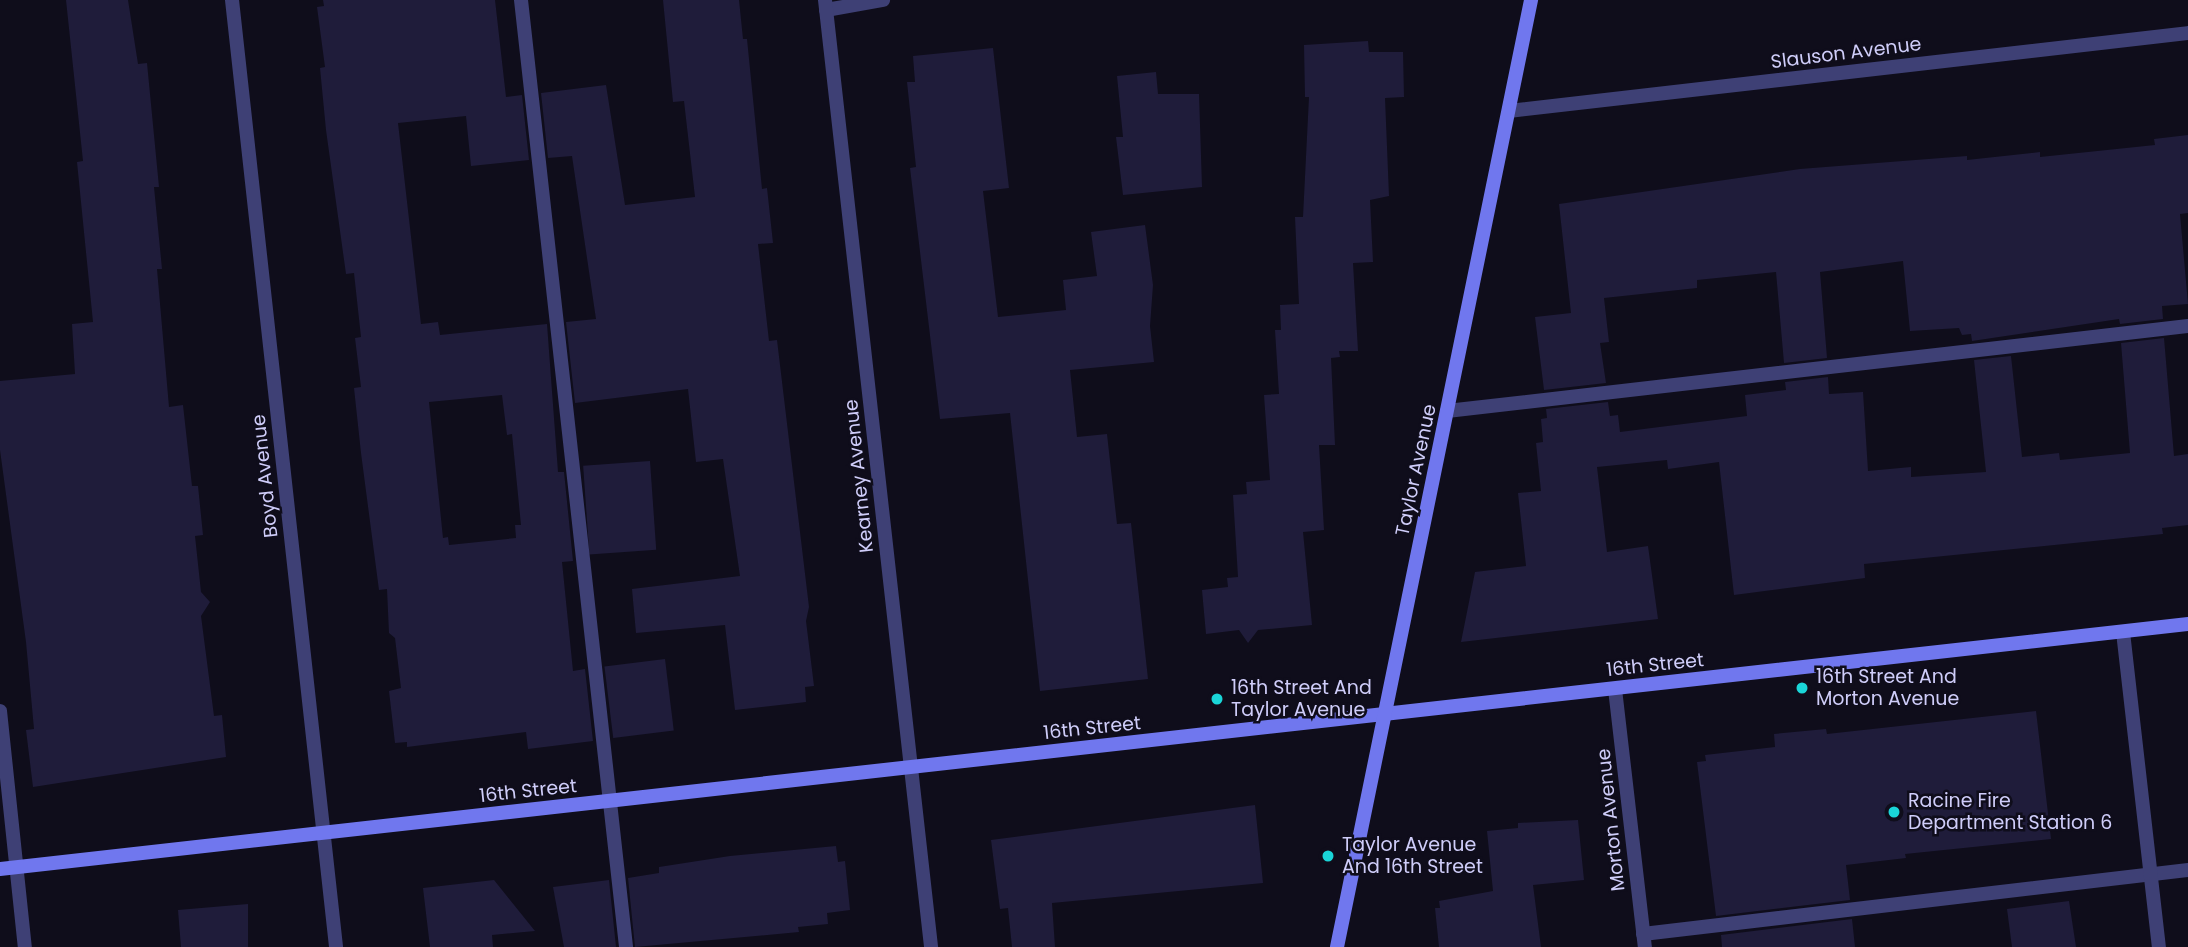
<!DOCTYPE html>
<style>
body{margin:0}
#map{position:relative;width:2188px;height:947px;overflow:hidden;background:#0f0d1b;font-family:Poppins,sans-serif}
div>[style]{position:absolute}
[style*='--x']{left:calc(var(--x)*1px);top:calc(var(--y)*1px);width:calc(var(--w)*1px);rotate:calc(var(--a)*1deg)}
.building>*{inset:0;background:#1f1c3a;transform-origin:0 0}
.lane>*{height:14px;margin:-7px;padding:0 7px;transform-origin:7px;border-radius:7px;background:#3e4075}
.street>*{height:14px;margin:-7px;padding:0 7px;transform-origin:7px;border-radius:7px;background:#3e4075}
.secondary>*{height:14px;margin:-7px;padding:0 7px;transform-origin:7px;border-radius:7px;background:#7077ee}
.dots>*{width:19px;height:19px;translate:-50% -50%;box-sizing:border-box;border:4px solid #0f0d1b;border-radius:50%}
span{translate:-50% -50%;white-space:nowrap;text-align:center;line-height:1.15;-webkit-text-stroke:5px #0f0d1b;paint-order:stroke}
.street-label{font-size:19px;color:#cfcdf9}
.poi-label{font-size:19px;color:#cfcdf9}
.left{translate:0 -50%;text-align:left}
</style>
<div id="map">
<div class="building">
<i style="clip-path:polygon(66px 0,128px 0,138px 64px,147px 63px,159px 187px,154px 187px,162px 269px,157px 269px,169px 407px,183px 405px,192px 486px,198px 486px,203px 535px,195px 536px,201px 592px,210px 602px,201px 616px,214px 716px,222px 715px,226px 757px,33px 787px,26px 730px,34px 729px,26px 642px,0 450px,0 381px,75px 374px,72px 324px,93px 322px,77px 162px,83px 161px)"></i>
<i style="clip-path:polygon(evenodd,323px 0,495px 0,506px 97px,522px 95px,529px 160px,471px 166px,466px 116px,398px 123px,421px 324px,438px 322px,440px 335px,547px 324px,558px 472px,564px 472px,573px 561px,562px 562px,573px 671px,585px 669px,593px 741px,528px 749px,526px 732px,407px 747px,407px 742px,395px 743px,389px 691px,401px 688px,395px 638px,389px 633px,387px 589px,379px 590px,361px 453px,354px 388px,361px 387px,355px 338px,361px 337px,354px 273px,346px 274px,326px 130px,320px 68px,325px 67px,317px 7px,324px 6px,323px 0,502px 395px,507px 435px,512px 434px,521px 525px,515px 525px,516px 538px,449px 545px,448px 537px,443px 538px,429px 402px,502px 395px)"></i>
<i style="clip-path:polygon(663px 0,739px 0,743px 39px,747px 39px,762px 189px,767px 188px,773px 243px,758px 244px,769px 341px,777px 340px,809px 607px,806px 621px,814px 686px,805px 687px,806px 702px,735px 710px,725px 625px,636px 633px,632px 589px,740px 576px,723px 459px,696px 462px,688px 389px,575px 403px,566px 322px,596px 319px,572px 156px,548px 158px,541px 93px,606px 85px,625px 205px,695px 197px,684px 101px,673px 102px)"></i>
<i style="clip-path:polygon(1368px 41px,1369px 52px,1403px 52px,1404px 97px,1385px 98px,1389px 196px,1370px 200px,1373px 262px,1353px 263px,1358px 351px,1339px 351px,1340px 357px,1331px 358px,1335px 445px,1319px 445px,1324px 530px,1303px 532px,1312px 625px,1258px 630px,1248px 643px,1239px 630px,1206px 634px,1202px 590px,1228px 587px,1227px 578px,1238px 577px,1233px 495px,1247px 494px,1246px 482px,1270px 480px,1264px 395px,1279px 394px,1275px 330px,1281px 330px,1280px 305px,1299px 304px,1295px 217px,1303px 217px,1309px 97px,1305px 97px,1304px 45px)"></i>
<i style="clip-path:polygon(993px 48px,1009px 188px,983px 191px,998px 317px,1066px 310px,1063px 280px,1097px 276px,1091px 232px,1145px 225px,1153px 285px,1150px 326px,1154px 362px,1070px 370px,1077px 437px,1107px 434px,1117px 524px,1131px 523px,1148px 679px,1040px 691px,1010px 413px,940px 419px,910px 168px,916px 167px,907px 82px,915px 82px,913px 56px)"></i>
<i style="clip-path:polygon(1156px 72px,1158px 94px,1199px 94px,1202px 187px,1123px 195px,1116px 137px,1123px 137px,1117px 76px)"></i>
<i style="clip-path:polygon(2188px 135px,2188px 213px,2180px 214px,2188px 304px,2162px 306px,2163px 319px,2120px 324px,2119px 319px,1972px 341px,1971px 334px,1962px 335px,1959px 328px,1910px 331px,1903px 261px,1820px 272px,1827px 358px,1784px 363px,1776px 272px,1697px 280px,1697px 288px,1604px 298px,1609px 342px,1600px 343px,1606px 383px,1544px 390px,1535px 317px,1571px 313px,1559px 204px,1800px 169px,1967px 156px,1967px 160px,2040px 152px,2040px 157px,2155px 145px,2154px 139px)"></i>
<i style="clip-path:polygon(2164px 338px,2174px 456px,2188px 454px,2188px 525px,2162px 528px,2163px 534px,1864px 564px,1865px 578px,1734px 595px,1719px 462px,1668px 469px,1667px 460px,1597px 467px,1607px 552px,1648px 546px,1658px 619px,1461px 642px,1475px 572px,1526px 566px,1518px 493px,1541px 491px,1536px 443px,1543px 442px,1541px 419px,1547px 418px,1546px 409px,1608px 402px,1610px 416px,1618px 415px,1620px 432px,1747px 416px,1745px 395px,1786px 390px,1785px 382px,1828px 377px,1829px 394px,1863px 392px,1868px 471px,1911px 467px,1911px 477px,1986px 472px,1974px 360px,2011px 356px,2022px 457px,2059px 453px,2060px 460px,2130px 453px,2121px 343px)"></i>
<i style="left:650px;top:461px;width:89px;height:67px;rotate:86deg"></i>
<i style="left:665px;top:659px;width:72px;height:61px;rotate:83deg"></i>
<i style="clip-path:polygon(2036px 711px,2051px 839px,1905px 854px,1906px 858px,1846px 865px,1850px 900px,1716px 916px,1697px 762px,1706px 761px,1705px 755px,1775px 747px,1774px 734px,1826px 729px,1827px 734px)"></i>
<i style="clip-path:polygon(1255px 805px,1263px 883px,1052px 903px,1055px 947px,1012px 947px,1008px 908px,1000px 909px,991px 840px)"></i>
<i style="clip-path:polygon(1578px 820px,1584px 880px,1533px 885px,1541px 947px,1439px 947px,1435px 908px,1440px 908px,1439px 901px,1493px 891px,1487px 831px,1518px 828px,1518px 823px)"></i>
<i style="clip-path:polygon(836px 846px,838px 862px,845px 861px,850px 910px,827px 913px,828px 924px,798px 927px,799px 932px,635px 947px,628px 878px,659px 873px,659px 867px,730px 856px)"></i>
<i style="clip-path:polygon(494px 880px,535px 931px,492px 935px,493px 947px,430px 947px,423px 888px)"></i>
<i style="clip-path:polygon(609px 880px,616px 947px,564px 947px,553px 887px)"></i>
<i style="clip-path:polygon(2069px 901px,2076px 947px,2012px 947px,2007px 909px)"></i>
<i style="clip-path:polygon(248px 904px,248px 947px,181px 947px,178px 910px)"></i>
<i style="clip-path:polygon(1852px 919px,1855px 947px,1722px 947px,1721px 935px)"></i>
</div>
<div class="lane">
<i style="--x:521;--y:0;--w:953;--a:83.67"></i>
<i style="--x:826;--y:10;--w:58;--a:-10"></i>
<i style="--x:1447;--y:411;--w:746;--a:-6.54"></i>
<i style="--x:0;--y:711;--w:237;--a:84"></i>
<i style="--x:1643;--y:934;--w:549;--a:-6.7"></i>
</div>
<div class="street">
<i style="--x:232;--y:0;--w:953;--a:83.73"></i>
<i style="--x:825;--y:0;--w:953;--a:83.61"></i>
<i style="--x:1509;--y:111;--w:683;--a:-6.55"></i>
<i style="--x:2123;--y:632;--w:317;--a:83.5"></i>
<i style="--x:1615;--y:689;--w:260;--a:83.4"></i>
</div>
<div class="secondary">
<i style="--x:0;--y:869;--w:2202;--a:-6.39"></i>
<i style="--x:1337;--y:947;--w:967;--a:-78.42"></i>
</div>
<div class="dots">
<i style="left:1802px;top:688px;background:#1ad5d8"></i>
<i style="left:1217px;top:699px;background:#1ad5d8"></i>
<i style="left:1894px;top:812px;background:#1ad5d8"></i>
<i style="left:1328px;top:856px;background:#1ad5d8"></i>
</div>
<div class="street-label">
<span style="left:1846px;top:53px;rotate:-7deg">Slauson Avenue</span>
<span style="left:1416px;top:470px;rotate:-78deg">Taylor Avenue</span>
<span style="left:265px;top:476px;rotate:-96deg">Boyd Avenue</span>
<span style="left:859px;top:476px;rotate:-96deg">Kearney Avenue</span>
<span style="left:1655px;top:665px;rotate:-6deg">16th Street</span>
<span style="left:1092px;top:728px;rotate:-6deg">16th Street</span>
<span style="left:528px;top:791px;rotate:-6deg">16th Street</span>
<span style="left:1611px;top:820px;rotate:-96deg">Morton Avenue</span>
</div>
<div class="poi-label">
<span class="left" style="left:1816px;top:688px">16th Street And<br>Morton Avenue</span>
<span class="left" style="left:1231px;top:699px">16th Street And<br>Taylor Avenue</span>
<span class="left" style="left:1908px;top:812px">Racine Fire<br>Department Station 6</span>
<span class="left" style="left:1342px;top:856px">Taylor Avenue<br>And 16th Street</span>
</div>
</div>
